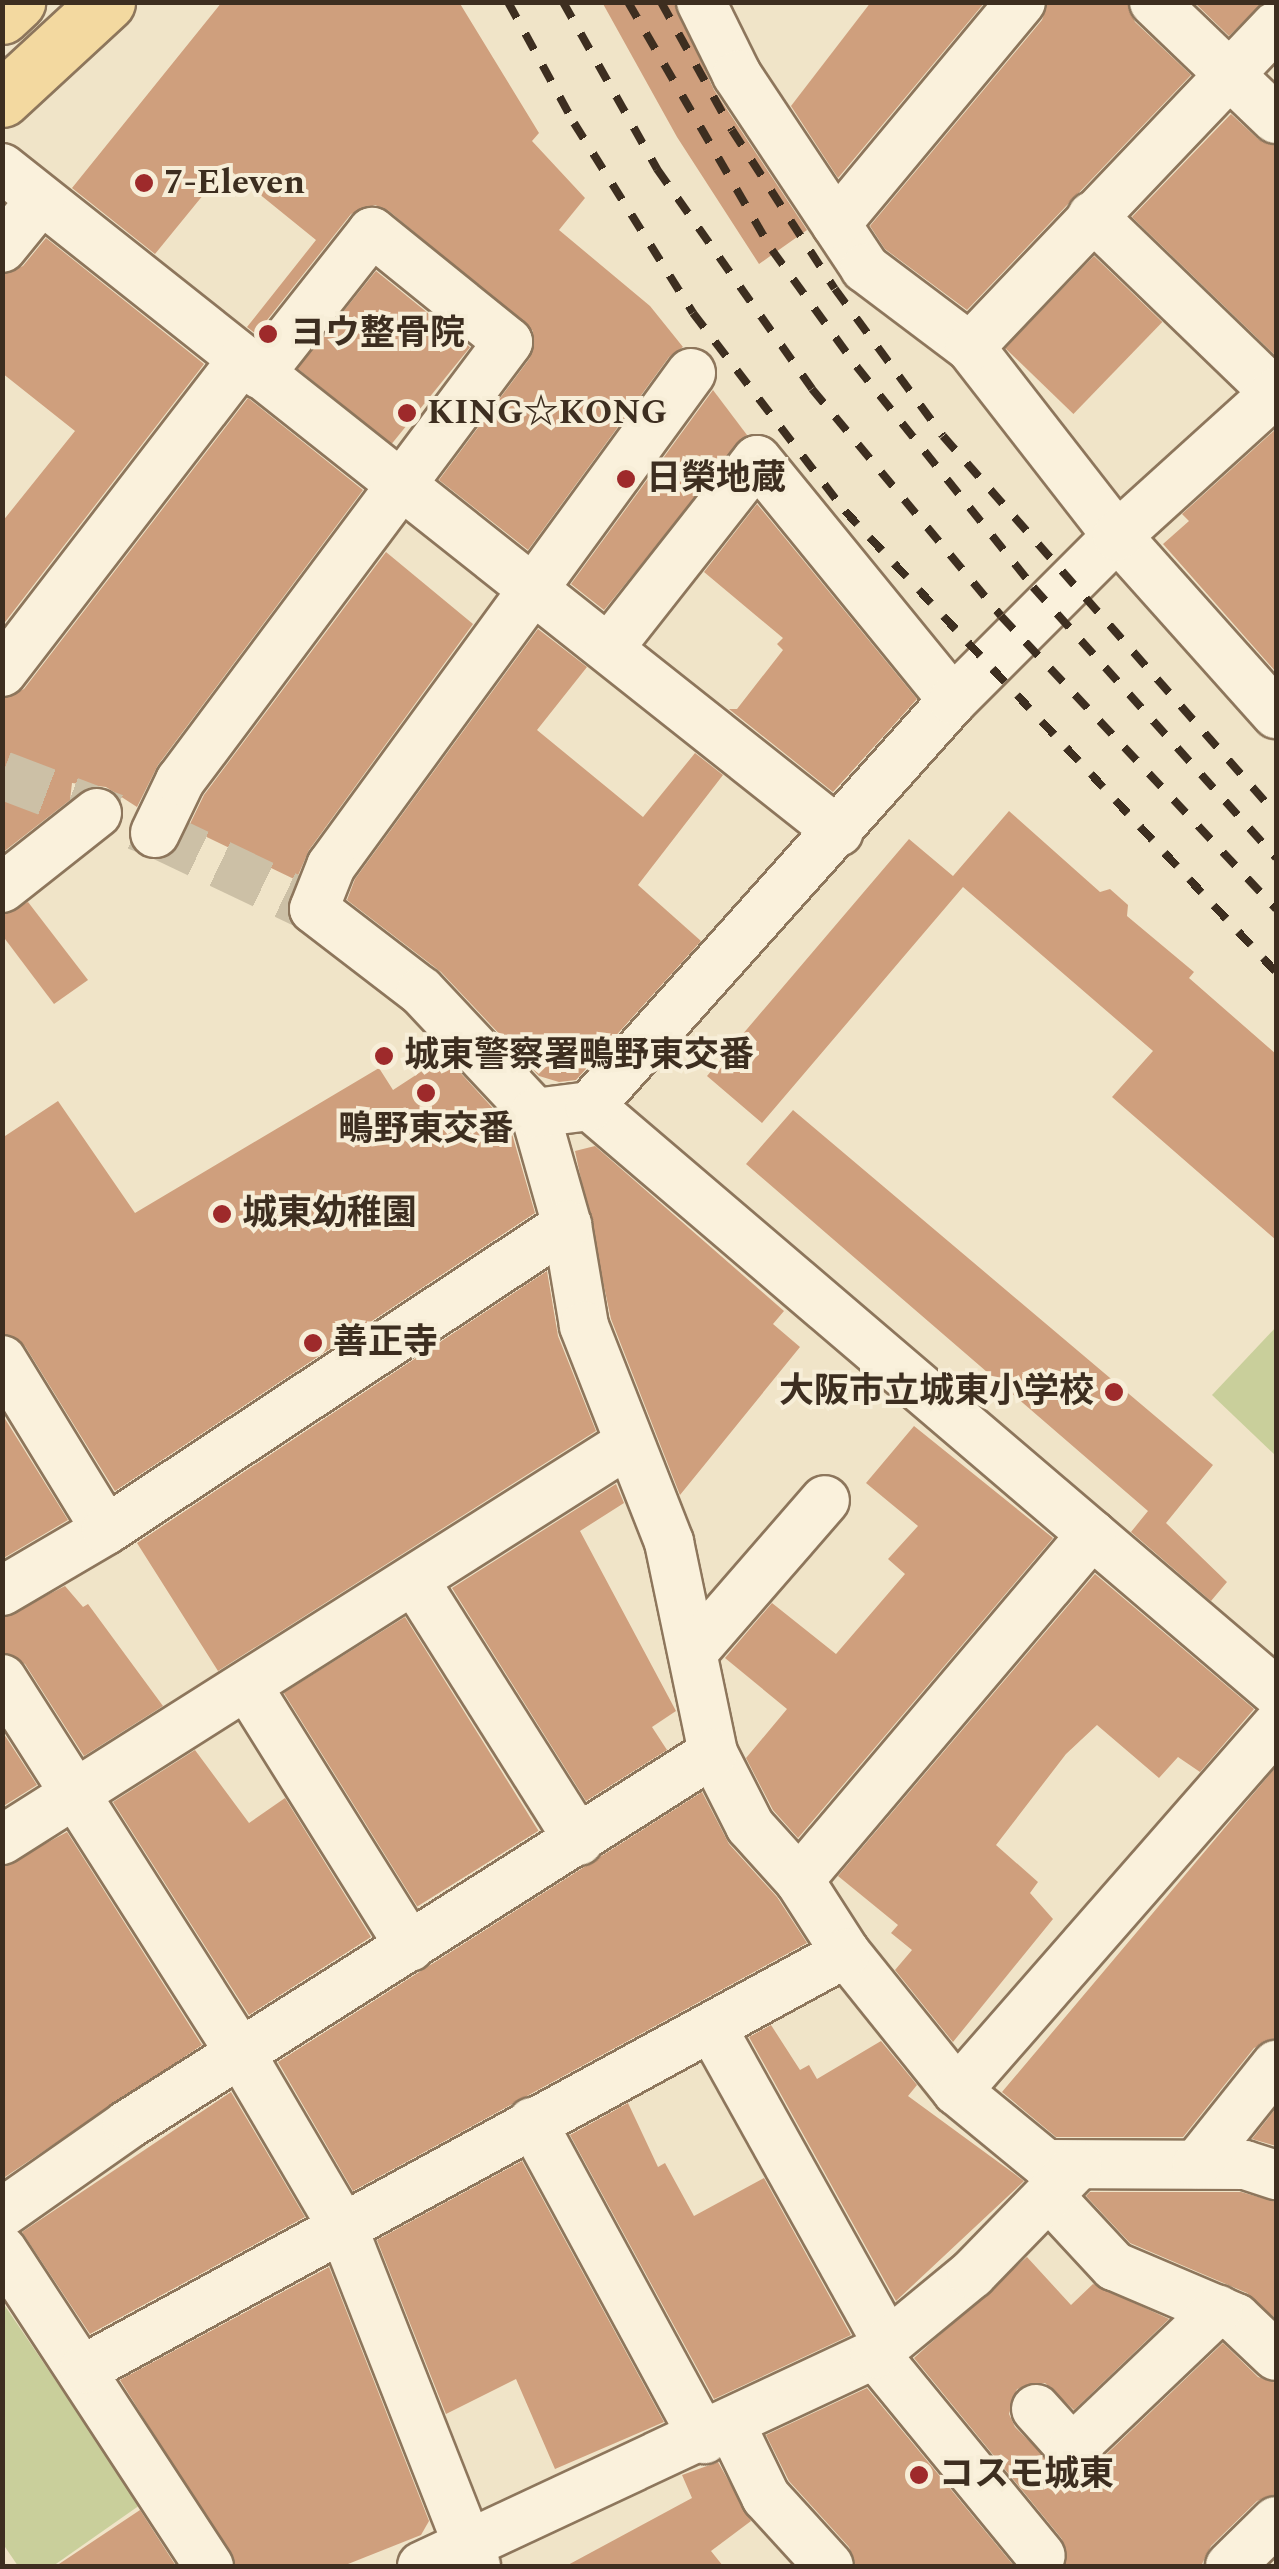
<!DOCTYPE html>
<meta charset="utf-8">
<style>
body{margin:0}
#map{position:relative;width:1279px;height:2569px;overflow:hidden;background:#f0e4c8;font-family:Spectral,"Noto Sans JP",serif}
div>[style]{position:absolute}
[style*='--x']{left:calc(var(--x)*1px);top:calc(var(--y)*1px);width:calc(var(--w)*1px);rotate:calc(var(--a)*1deg)}
.green>*{inset:0;background:#c9cf9b}
.building>*{inset:0;background:#cf9f7d;transform-origin:0 0}
.minor-tunnel>*{height:48px;margin-top:-24px;transform-origin:0;background:repeating-linear-gradient(90deg,#ccc0a6 0 48px,transparent 0 72px)}
.roads{filter:drop-shadow(2px 0 #8d765c) drop-shadow(-2px 0 #8d765c) drop-shadow(0 2px #8d765c) drop-shadow(0 -2px #8d765c)}
.minor>*{height:48px;margin:-24px;padding:0 24px;transform-origin:24px;border-radius:24px;background:#faf1dc}
.major>*{height:55px;margin:-27.5px;padding:0 27.5px;transform-origin:27.5px;border-radius:27.5px;background:#f3d9a0}
.rail>*{height:8px;margin-top:-4px;transform-origin:0;background:repeating-linear-gradient(90deg,#3d2e20 0 18px,transparent 0 36px)}
.dots>*{width:28px;height:28px;translate:-50% -50%;box-sizing:border-box;border:5px solid #f7eed8;border-radius:50%}
span{translate:-50% -50%;white-space:nowrap;text-align:center;line-height:1.15;-webkit-text-stroke:8px #f7eed8;paint-order:stroke}
.poi-label{font-size:35px;color:#3d2e20;font-weight:700}
.left{translate:0 -50%;text-align:left}
.right{translate:-100% -50%;text-align:right}
.frame{position:absolute;inset:0;border:5px solid #3d2e20;pointer-events:none}
</style>
<div id="map">
<div class="green">
<i style="clip-path:polygon(1276px 1327px,1276px 1456px,1212px 1395px)"></i>
<i style="clip-path:polygon(3px 2303px,140px 2505px,53px 2566px,18px 2566px,3px 2544px)"></i>
</div>
<div class="building">
<i style="clip-path:polygon(222px 2px,459px 2px,539px 133px,532px 141px,585px 198px,559px 230px,650px 306px,683px 347px,669px 357px,528px 550px,439px 480px,530px 358px,533px 331px,389px 211px,375px 205px,351px 214px,256px 334px,247px 327px,316px 240px,226px 167px,155px 254px,72px 188px)"></i>
<i style="clip-path:polygon(602px 2px,674px 2px,714px 90px,807px 230px,759px 264px,677px 137px)"></i>
<i style="clip-path:polygon(871px 2px,985px 2px,838px 178px,791px 106px)"></i>
<i style="clip-path:polygon(1048px 2px,1127px 2px,1135px 22px,1191px 75px,967px 310px,885px 249px,870px 226px,1042px 20px)"></i>
<i style="clip-path:polygon(1194px 2px,1263px 2px,1229px 36px)"></i>
<i style="clip-path:polygon(1231px 114px,1258px 139px,1276px 146px,1276px 356px,1132px 217px)"></i>
<i style="clip-path:polygon(46px 238px,204px 364px,2px 626px,2px 522px,75px 431px,2px 373px,2px 275px,23px 266px)"></i>
<i style="left:1094px;top:256px;width:95px;height:128px;rotate:44deg"></i>
<i style="left:376px;top:271px;width:121px;height:125px;rotate:39deg"></i>
<i style="clip-path:polygon(713px 390px,747px 435px,604px 610px,571px 584px)"></i>
<i style="clip-path:polygon(248px 398px,363px 490px,158px 765px,137px 807px,106px 787px,72px 783px,70px 800px,2px 853px,2px 699px,24px 689px)"></i>
<i style="clip-path:polygon(1276px 429px,1276px 672px,1163px 544px,1189px 521px,1182px 514px)"></i>
<i style="clip-path:polygon(757px 504px,917px 699px,833px 792px,729px 709px,737px 709px,783px 650px,777px 644px,783px 638px,704px 572px)"></i>
<i style="clip-path:polygon(386px 552px,473px 624px,309px 850px,296px 880px,188px 828px,204px 795px)"></i>
<i style="clip-path:polygon(538px 629px,587px 667px,537px 730px,643px 817px,695px 753px,723px 775px,638px 885px,701px 941px,576px 1080px,559px 1082px,539px 1076px,441px 972px,347px 900px,355px 879px)"></i>
<i style="clip-path:polygon(1009px 811px,1100px 892px,1110px 889px,1128px 905px,1127px 916px,1194px 972px,1189px 978px,1276px 1054px,1276px 1240px,1112px 1097px,1153px 1051px,963px 887px,762px 1123px,707px 1076px,909px 839px,953px 876px)"></i>
<i style="clip-path:polygon(28px 902px,88px 980px,54px 1004px,2px 935px,2px 915px)"></i>
<i style="clip-path:polygon(445px 1056px,510px 1127px,535px 1213px,115px 1491px,25px 1346px,2px 1333px,2px 1138px,58px 1101px,135px 1213px,379px 1068px,393px 1090px)"></i>
<i style="clip-path:polygon(793px 1110px,1213px 1465px,1166px 1523px,1227px 1582px,1211px 1601px,1131px 1532px,1148px 1511px,746px 1164px)"></i>
<i style="clip-path:polygon(595px 1146px,784px 1311px,773px 1324px,800px 1347px,680px 1495px,611px 1319px,575px 1151px)"></i>
<i style="clip-path:polygon(547px 1271px,558px 1336px,596px 1431px,218px 1671px,137px 1543px)"></i>
<i style="clip-path:polygon(2px 1414px,68px 1520px,2px 1559px)"></i>
<i style="clip-path:polygon(914px 1426px,1053px 1538px,798px 1838px,773px 1810px,746px 1758px,787px 1709px,725px 1658px,772px 1603px,836px 1654px,905px 1574px,888px 1559px,918px 1526px,866px 1483px)"></i>
<i style="clip-path:polygon(616px 1484px,624px 1503px,580px 1531px,676px 1711px,652px 1727px,667px 1750px,586px 1801px,452px 1588px)"></i>
<i style="clip-path:polygon(1095px 1574px,1254px 1709px,1200px 1772px,1178px 1757px,1159px 1778px,1097px 1725px,1066px 1754px,996px 1845px,1038px 1882px,1030px 1893px,1053px 1919px,953px 2042px,895px 1970px,912px 1950px,891px 1933px,898px 1925px,838px 1876px)"></i>
<i style="clip-path:polygon(65px 1586px,83px 1607px,88px 1604px,163px 1706px,84px 1756px,25px 1664px,2px 1652px,2px 1618px)"></i>
<i style="left:405px;top:1617px;width:252px;height:143px;rotate:58deg"></i>
<i style="clip-path:polygon(2px 1731px,37px 1785px,2px 1807px)"></i>
<i style="clip-path:polygon(195px 1750px,249px 1823px,285px 1798px,371px 1937px,249px 2015px,113px 1802px)"></i>
<i style="clip-path:polygon(1276px 1767px,1276px 2038px,1254px 2048px,1183px 2137px,1056px 2137px,1002px 2092px)"></i>
<i style="clip-path:polygon(702px 1792px,729px 1844px,777px 1897px,807px 1943px,353px 2191px,278px 2062px)"></i>
<i style="clip-path:polygon(67px 1832px,202px 2045px,2px 2179px,2px 1867px)"></i>
<i style="clip-path:polygon(771px 2025px,800px 2070px,809px 2065px,817px 2079px,881px 2041px,917px 2085px,908px 2096px,1024px 2181px,896px 2301px,749px 2037px)"></i>
<i style="clip-path:polygon(231px 2092px,305px 2217px,90px 2334px,22px 2232px)"></i>
<i style="clip-path:polygon(628px 2103px,658px 2167px,665px 2163px,694px 2216px,764px 2178px,851px 2335px,714px 2399px,570px 2135px)"></i>
<i style="clip-path:polygon(1276px 2108px,1276px 2146px,1252px 2139px)"></i>
<i style="clip-path:polygon(522px 2161px,664px 2422px,555px 2469px,516px 2379px,446px 2414px,377px 2240px)"></i>
<i style="clip-path:polygon(1090px 2192px,1241px 2192px,1276px 2202px,1276px 2319px,1247px 2293px,1130px 2243px,1086px 2196px)"></i>
<i style="clip-path:polygon(1027px 2257px,1071px 2305px,1093px 2284px,1169px 2319px,1074px 2410px,1045px 2383px,1017px 2389px,1009px 2414px,1015px 2427px,1063px 2475px,1091px 2469px,1223px 2343px,1258px 2377px,1276px 2383px,1276px 2494px,1257px 2501px,1211px 2546px,1201px 2566px,1066px 2566px,1062px 2539px,914px 2358px)"></i>
<i style="clip-path:polygon(329px 2267px,429px 2521px,421px 2535px,343px 2566px,236px 2566px,120px 2380px)"></i>
<i style="clip-path:polygon(867px 2388px,1014px 2566px,856px 2566px,849px 2547px,789px 2481px,766px 2435px)"></i>
<i style="clip-path:polygon(718px 2462px,751px 2521px,711px 2551px,723px 2566px,566px 2566px,692px 2498px,682px 2475px)"></i>
<i style="clip-path:polygon(140px 2510px,176px 2566px,56px 2566px)"></i>
</div>
<div class="minor-tunnel">
<i style="--x:2;--y:775;--w:164;--a:20.8"></i>
<i style="--x:155;--y:833;--w:176;--a:25.5"></i>
</div>
<div class="roads">
<div class="minor">
<i style="--x:701;--y:2;--w:81;--a:63.7"></i>
<i style="--x:737;--y:75;--w:232;--a:56.4"></i>
<i style="--x:865;--y:268;--w:131;--a:37"></i>
<i style="--x:970;--y:347;--w:239;--a:52.1"></i>
<i style="--x:1117;--y:536;--w:239;--a:48.2"></i>
<i style="--x:1154;--y:2;--w:169;--a:43.8"></i>
<i style="--x:2;--y:168;--w:1068;--a:38.43"></i>
<i style="--x:1092;--y:216;--w:255;--a:44"></i>
<i style="--x:836;--y:224;--w:289;--a:-50.2"></i>
<i style="--x:2;--y:248;--w:60;--a:-51"></i>
<i style="--x:970;--y:347;--w:443;--a:-46.4"></i>
<i style="--x:691;--y:373;--w:610;--a:126.14"></i>
<i style="--x:331;--y:866;--w:46;--a:111.6"></i>
<i style="--x:314;--y:909;--w:135;--a:37.5"></i>
<i style="--x:421;--y:991;--w:167;--a:46.9"></i>
<i style="--x:535;--y:1113;--w:116;--a:74.1"></i>
<i style="--x:567;--y:1225;--w:102;--a:80.4"></i>
<i style="--x:584;--y:1326;--w:232;--a:68.5"></i>
<i style="--x:669;--y:1542;--w:216;--a:78.2"></i>
<i style="--x:713;--y:1753;--w:82;--a:63.1"></i>
<i style="--x:750;--y:1826;--w:73;--a:47.8"></i>
<i style="--x:799;--y:1880;--w:87;--a:57.2"></i>
<i style="--x:846;--y:1953;--w:177;--a:51.2"></i>
<i style="--x:957;--y:2091;--w:115;--a:39.4"></i>
<i style="--x:1046;--y:2164;--w:199;--a:0.3"></i>
<i style="--x:1245;--y:2165;--w:33;--a:18"></i>
<i style="--x:609;--y:648;--w:239;--a:-51.8"></i>
<i style="--x:757;--y:460;--w:310;--a:50.8"></i>
<i style="--x:2;--y:672;--w:394;--a:-52.4"></i>
<i style="--x:155;--y:833;--w:58;--a:-64.3"></i>
<i style="--x:180;--y:781;--w:548;--a:-53.23"></i>
<i style="--x:508;--y:342;--w:175;--a:-141"></i>
<i style="--x:372;--y:232;--w:181;--a:128.3"></i>
<i style="--x:2;--y:888;--w:121;--a:-38.3"></i>
<i style="--x:590;--y:1106;--w:902;--a:40.5"></i>
<i style="--x:535;--y:1113;--w:55;--a:-7.3"></i>
<i style="--x:590;--y:1106;--w:545;--a:-48.2"></i>
<i style="--x:953;--y:700;--w:232;--a:-45"></i>
<i style="--x:1117;--y:536;--w:215;--a:-42.2"></i>
<i style="--x:2;--y:1360;--w:199;--a:58.5"></i>
<i style="--x:416;--y:1583;--w:305;--a:57.7"></i>
<i style="--x:2;--y:1591;--w:121;--a:-30.4"></i>
<i style="--x:106;--y:1530;--w:553;--a:-33.49"></i>
<i style="--x:693;--y:1652;--w:201;--a:-49"></i>
<i style="--x:2;--y:1679;--w:445;--a:57.5"></i>
<i style="--x:241;--y:2054;--w:202;--a:59.6"></i>
<i style="--x:343;--y:2228;--w:363;--a:68.5"></i>
<i style="--x:249;--y:1689;--w:304;--a:58"></i>
<i style="--x:2;--y:1840;--w:742;--a:-32.34"></i>
<i style="--x:799;--y:1880;--w:453;--a:-49.7"></i>
<i style="--x:712;--y:2028;--w:359;--a:60.9"></i>
<i style="--x:957;--y:2091;--w:485;--a:-48.8"></i>
<i style="--x:532;--y:2122;--w:361;--a:61.5"></i>
<i style="--x:1197;--y:2164;--w:127;--a:-51.4"></i>
<i style="--x:1049;--y:2196;--w:96;--a:47.1"></i>
<i style="--x:1114;--y:2266;--w:133;--a:23.1"></i>
<i style="--x:1236;--y:2318;--w:55;--a:43.5"></i>
<i style="--x:2;--y:2213;--w:153;--a:-35.1"></i>
<i style="--x:127;--y:2125;--w:694;--a:-32.41"></i>
<i style="--x:2;--y:2250;--w:378;--a:56.8"></i>
<i style="--x:875;--y:2354;--w:261;--a:50.6"></i>
<i style="--x:84;--y:2369;--w:868;--a:-28.63"></i>
<i style="--x:1036;--y:2409;--w:54;--a:48"></i>
<i style="--x:1072;--y:2449;--w:202;--a:-43.6"></i>
<i style="--x:731;--y:2425;--w:80;--a:64.1"></i>
<i style="--x:766;--y:2497;--w:93;--a:47.6"></i>
<i style="--x:422;--y:2566;--w:500;--a:-25.08"></i>
<i style="--x:875;--y:2354;--w:126;--a:-39.5"></i>
<i style="--x:972;--y:2274;--w:151;--a:-45.8"></i>
<i style="--x:1230;--y:2566;--w:64;--a:-44.4"></i>
</div>
<div class="major">
<i style="--x:2;--y:16;--w:21;--a:-43"></i>
<i style="--x:2;--y:99;--w:143;--a:-42.7"></i>
</div>
</div>
<div class="rail">
<i style="--x:508;--y:2;--w:138;--a:61.4"></i>
<i style="--x:574;--y:123;--w:224;--a:57.9"></i>
<i style="--x:693;--y:313;--w:250;--a:52.5"></i>
<i style="--x:845;--y:511;--w:631;--a:46.93"></i>
<i style="--x:563;--y:2;--w:192;--a:60.6"></i>
<i style="--x:657;--y:169;--w:269;--a:54.8"></i>
<i style="--x:812;--y:389;--w:295;--a:50.2"></i>
<i style="--x:1001;--y:616;--w:402;--a:46.8"></i>
<i style="--x:628;--y:2;--w:287;--a:59.9"></i>
<i style="--x:772;--y:250;--w:145;--a:54"></i>
<i style="--x:857;--y:367;--w:282;--a:51.3"></i>
<i style="--x:1033;--y:587;--w:364;--a:48.1"></i>
<i style="--x:661;--y:2;--w:146;--a:61"></i>
<i style="--x:732;--y:130;--w:189;--a:57.1"></i>
<i style="--x:835;--y:289;--w:182;--a:53.7"></i>
<i style="--x:943;--y:436;--w:504;--a:48.62"></i>
</div>
<div class="dots">
<i style="left:144px;top:183px;background:#9e2a2b"></i>
<i style="left:268px;top:334px;background:#9e2a2b"></i>
<i style="left:407px;top:413px;background:#9e2a2b"></i>
<i style="left:626px;top:479px;background:#9e2a2b"></i>
<i style="left:384px;top:1056px;background:#9e2a2b"></i>
<i style="left:426px;top:1093px;background:#9e2a2b"></i>
<i style="left:222px;top:1214px;background:#9e2a2b"></i>
<i style="left:313px;top:1343px;background:#9e2a2b"></i>
<i style="left:1114px;top:1392px;background:#9e2a2b"></i>
<i style="left:919px;top:2475px;background:#9e2a2b"></i>
</div>
<div class="poi-label">
<span class="left" style="left:164px;top:183px">7-Eleven</span>
<span class="left" style="left:290px;top:334px">ヨウ整骨院</span>
<span class="left" style="left:427px;top:413px">KING☆KONG</span>
<span class="left" style="left:646px;top:479px">日榮地蔵</span>
<span class="left" style="left:404px;top:1056px">城東警察署鴫野東交番</span>
<span style="left:426px;top:1130px">鴫野東交番</span>
<span class="left" style="left:242px;top:1214px">城東幼稚園</span>
<span class="left" style="left:333px;top:1343px">善正寺</span>
<span class="right" style="left:1094px;top:1392px">大阪市立城東小学校</span>
<span class="left" style="left:939px;top:2475px">コスモ城東</span>
</div>
<div class="frame"></div>
</div>
